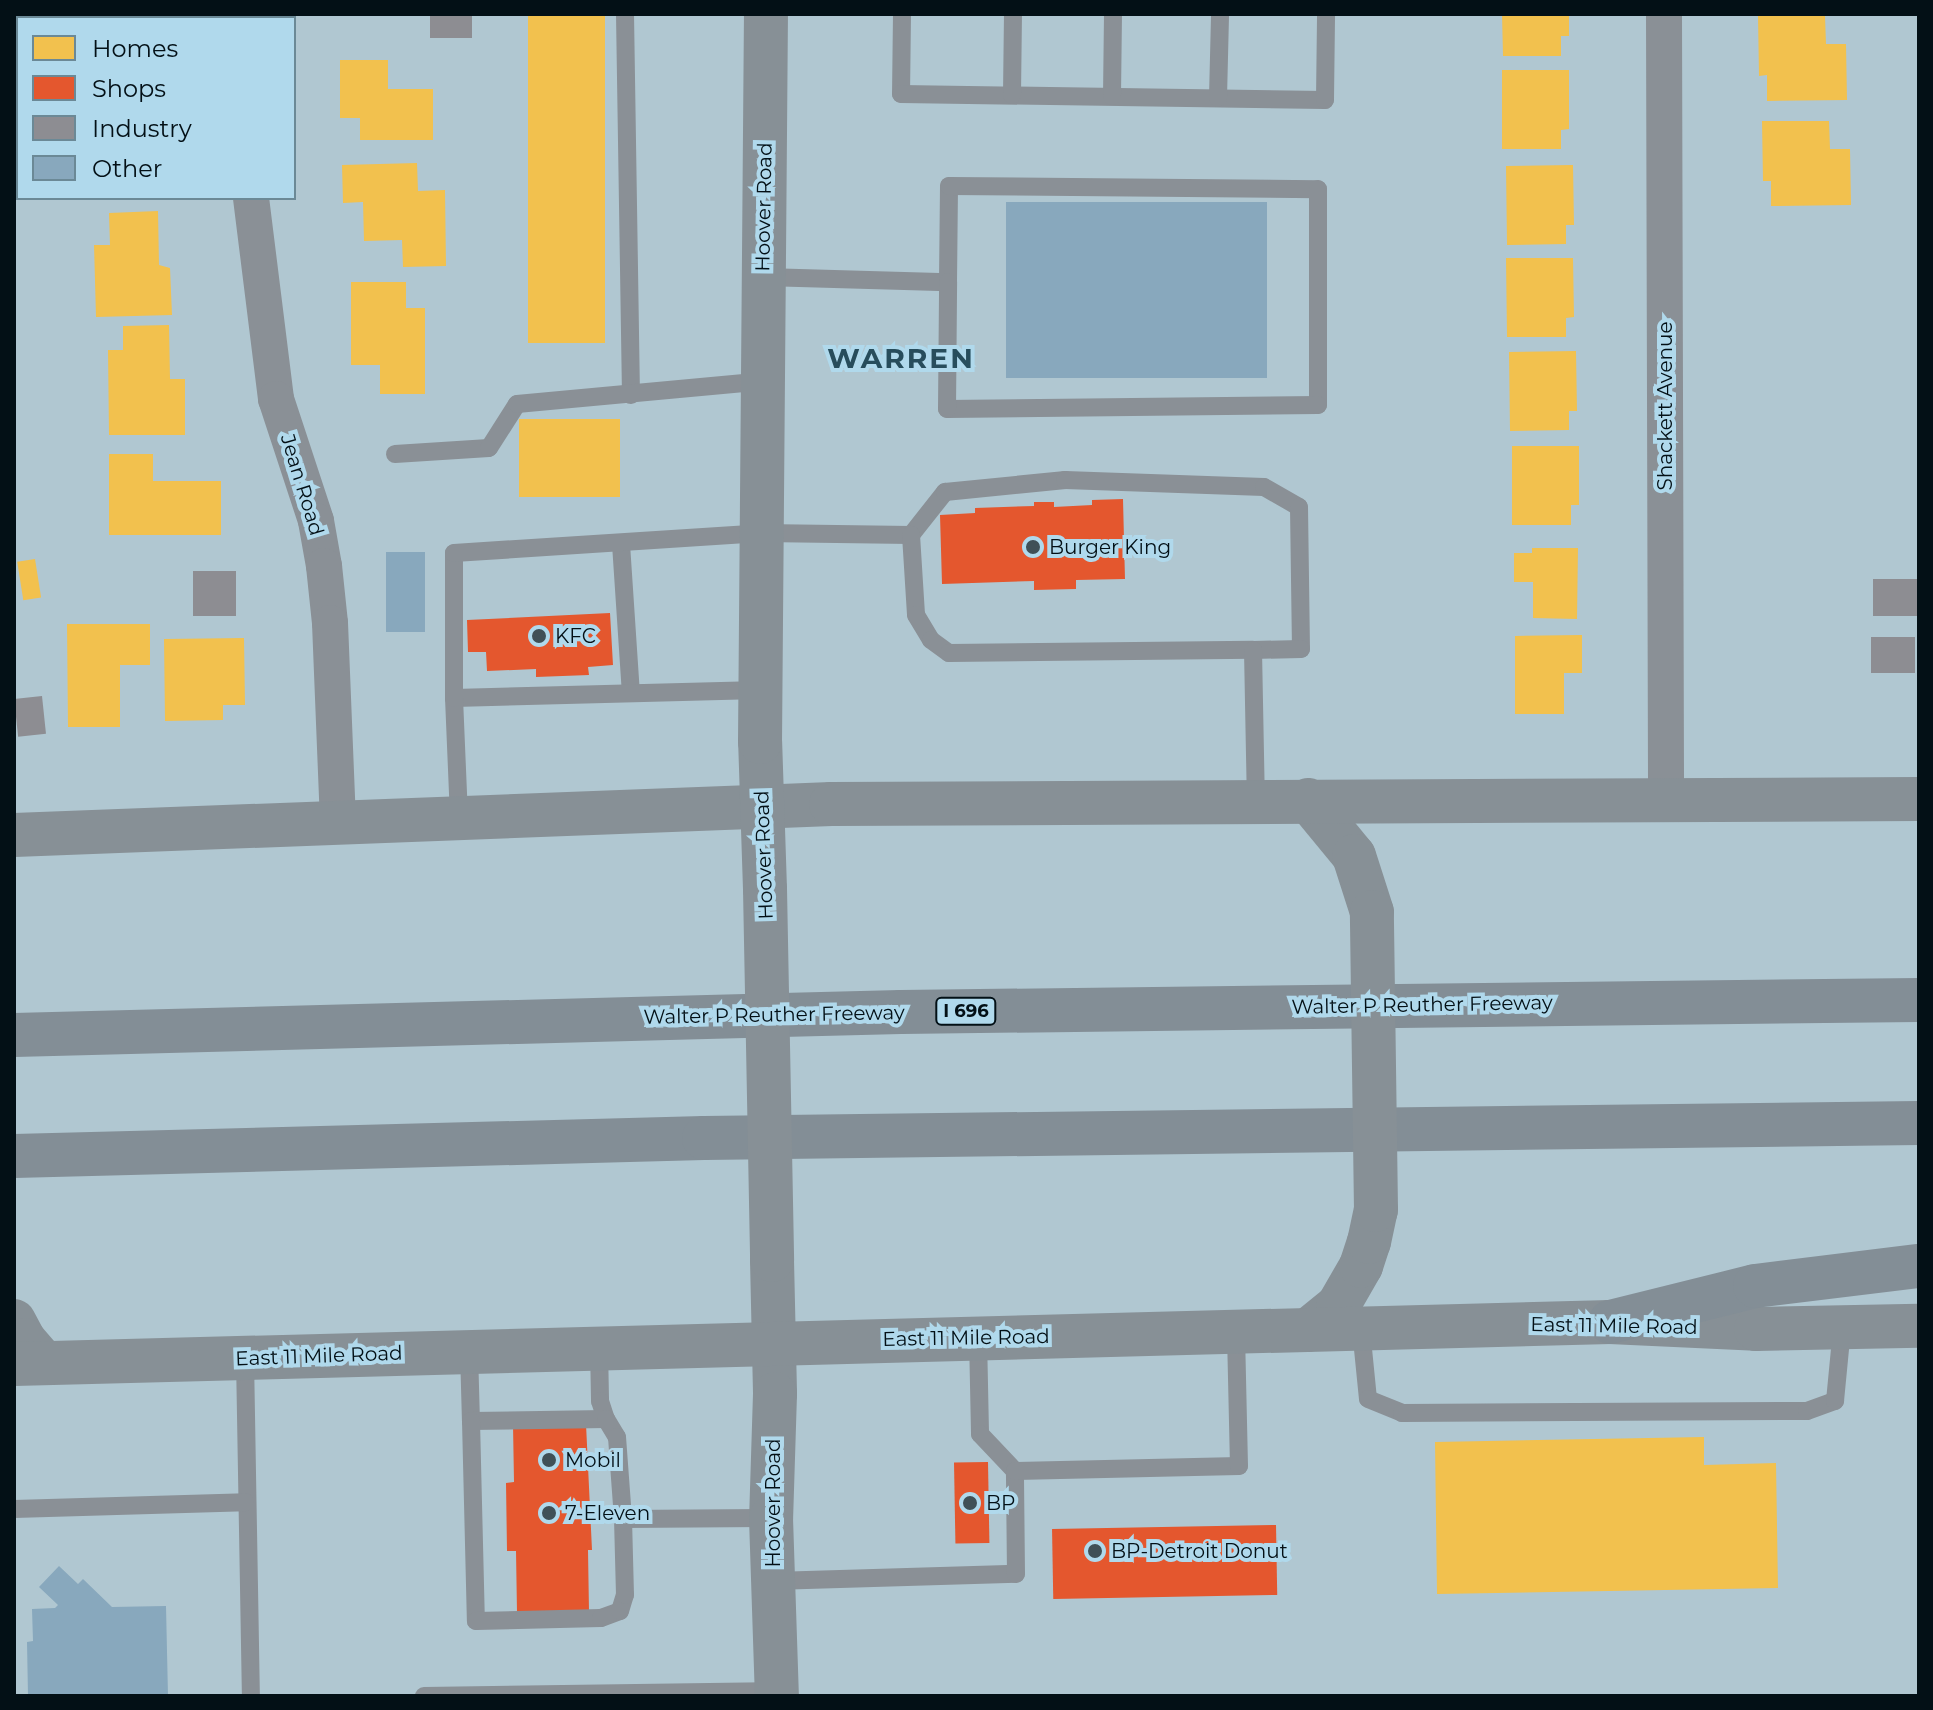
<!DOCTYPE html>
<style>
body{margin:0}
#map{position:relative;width:1933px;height:1710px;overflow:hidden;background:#b0c7d1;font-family:Montserrat,sans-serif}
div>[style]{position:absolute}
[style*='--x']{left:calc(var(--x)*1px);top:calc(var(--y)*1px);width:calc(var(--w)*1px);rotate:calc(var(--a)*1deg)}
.homes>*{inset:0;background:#f2c14e;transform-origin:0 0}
.shops>*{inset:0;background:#e4572e;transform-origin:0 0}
.industry>*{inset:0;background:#8d8d92;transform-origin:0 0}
.building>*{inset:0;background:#88a8bd;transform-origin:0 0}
.service>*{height:18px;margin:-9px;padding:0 9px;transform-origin:9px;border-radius:9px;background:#8a9096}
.minor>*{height:36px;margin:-18px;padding:0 18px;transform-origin:18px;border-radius:18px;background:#8a9096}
.secondary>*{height:44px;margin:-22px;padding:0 22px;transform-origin:22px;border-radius:22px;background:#879096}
.motorway>*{height:44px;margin:-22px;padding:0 22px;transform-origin:22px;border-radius:22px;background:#838e96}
.secondary-bridge>*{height:44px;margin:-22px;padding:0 22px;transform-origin:22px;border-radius:22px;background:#879096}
.dots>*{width:22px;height:22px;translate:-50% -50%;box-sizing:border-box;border:4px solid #b0d9ec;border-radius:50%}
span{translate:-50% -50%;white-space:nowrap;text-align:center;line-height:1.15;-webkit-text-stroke:8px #b0d9ec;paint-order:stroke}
.shield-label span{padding:2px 6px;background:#b0d9ec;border:2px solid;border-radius:6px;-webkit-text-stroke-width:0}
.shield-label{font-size:18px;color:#031016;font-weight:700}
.street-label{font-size:20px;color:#031016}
.poi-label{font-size:20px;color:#031016}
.left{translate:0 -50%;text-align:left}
.district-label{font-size:28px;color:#274d5c;font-weight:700;letter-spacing:2px}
.frame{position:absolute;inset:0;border:16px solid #031016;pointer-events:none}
.legend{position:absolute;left:16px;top:16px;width:280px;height:184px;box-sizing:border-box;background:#b0d9ec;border:2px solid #6b8996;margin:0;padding:10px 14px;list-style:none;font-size:24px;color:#031016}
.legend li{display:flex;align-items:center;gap:16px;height:40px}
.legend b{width:40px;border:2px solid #6b8996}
</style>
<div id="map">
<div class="homes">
<i style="left:58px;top:14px;width:107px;height:4px"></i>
<i style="left:528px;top:14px;width:77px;height:329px"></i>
<i style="clip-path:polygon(1502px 14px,1569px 14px,1569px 36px,1561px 36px,1561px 56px,1503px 56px)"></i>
<i style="clip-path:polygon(1758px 16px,1825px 16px,1826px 44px,1846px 44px,1847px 100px,1767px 101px,1767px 75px,1759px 76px)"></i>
<i style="clip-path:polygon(340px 60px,388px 60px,388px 89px,433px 89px,433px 140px,360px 140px,360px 118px,340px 118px)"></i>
<i style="clip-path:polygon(1502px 70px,1569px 70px,1569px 129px,1561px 130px,1561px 149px,1502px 149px)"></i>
<i style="clip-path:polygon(1762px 121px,1829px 121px,1830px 149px,1850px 149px,1851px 205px,1771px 206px,1771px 181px,1763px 181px)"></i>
<i style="clip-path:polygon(417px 163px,418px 191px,445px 190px,446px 266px,403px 267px,402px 240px,364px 241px,363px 202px,343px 203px,342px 165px)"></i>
<i style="clip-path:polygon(1573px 165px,1574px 225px,1566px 225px,1566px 244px,1507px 245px,1506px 166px)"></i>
<i style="clip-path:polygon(158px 211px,159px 265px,170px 268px,172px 315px,96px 317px,94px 245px,110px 245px,109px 213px)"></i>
<i style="clip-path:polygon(1506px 258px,1573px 258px,1574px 317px,1566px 318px,1566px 337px,1507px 337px)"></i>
<i style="clip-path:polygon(351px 282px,406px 282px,406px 308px,425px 308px,425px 394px,380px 394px,380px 365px,351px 365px)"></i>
<i style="clip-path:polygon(169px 325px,170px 379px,185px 379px,185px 435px,109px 435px,108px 350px,123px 350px,123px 326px)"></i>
<i style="clip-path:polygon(1576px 351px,1577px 411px,1569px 411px,1569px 430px,1510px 431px,1509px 352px)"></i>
<i style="left:519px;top:419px;width:101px;height:78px"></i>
<i style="clip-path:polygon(1512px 446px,1579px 446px,1579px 505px,1571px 505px,1571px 525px,1512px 525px)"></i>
<i style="clip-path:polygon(109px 454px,153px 454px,153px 481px,221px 481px,221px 535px,109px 535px)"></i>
<i style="clip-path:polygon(1532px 548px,1578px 548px,1577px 619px,1533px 618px,1533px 582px,1514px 582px,1514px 553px,1532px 553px)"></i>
<i style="left:35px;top:559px;width:39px;height:18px;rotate:81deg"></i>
<i style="clip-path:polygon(67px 624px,150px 624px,150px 665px,120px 665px,120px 727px,68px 727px)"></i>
<i style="clip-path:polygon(1582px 635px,1582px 673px,1564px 673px,1564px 714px,1515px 714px,1515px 636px)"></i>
<i style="clip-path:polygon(244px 638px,245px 705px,223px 705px,223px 720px,165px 721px,164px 639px)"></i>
<i style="clip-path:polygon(1704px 1437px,1704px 1465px,1776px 1463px,1778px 1588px,1437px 1594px,1435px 1442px)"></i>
</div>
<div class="shops">
<i style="clip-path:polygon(1123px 499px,1125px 579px,1076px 580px,1076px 589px,1034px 590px,1034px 581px,942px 584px,940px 515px,975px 513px,975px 508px,1034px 506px,1034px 502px,1054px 502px,1054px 507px,1092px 505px,1092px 500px)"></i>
<i style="clip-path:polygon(610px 613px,613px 665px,588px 667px,589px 675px,536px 677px,536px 669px,487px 671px,486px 652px,468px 652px,467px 620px)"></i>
<i style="clip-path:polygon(586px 1424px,592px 1550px,588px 1550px,589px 1612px,517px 1613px,516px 1551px,507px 1551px,506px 1483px,514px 1482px,513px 1425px)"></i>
<i style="left:988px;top:1462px;width:81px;height:34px;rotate:89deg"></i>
<i style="left:1276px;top:1525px;width:70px;height:224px;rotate:89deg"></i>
</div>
<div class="industry">
<i style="left:430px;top:14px;width:42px;height:24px"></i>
<i style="left:193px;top:571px;width:43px;height:45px"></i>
<i style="left:1873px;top:579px;width:44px;height:37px"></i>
<i style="left:1915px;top:637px;width:36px;height:44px;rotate:90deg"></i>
<i style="left:42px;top:696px;width:38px;height:28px;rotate:84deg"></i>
</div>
<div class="building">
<i style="left:1006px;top:202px;width:261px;height:176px"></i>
<i style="left:386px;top:552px;width:39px;height:80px"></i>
<i style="clip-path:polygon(59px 1566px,78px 1584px,83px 1579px,112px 1607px,166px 1606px,168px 1696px,28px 1696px,27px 1642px,33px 1641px,32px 1609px,55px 1608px,58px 1605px,39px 1587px)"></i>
</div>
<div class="service">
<i style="--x:625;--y:14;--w:381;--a:89.1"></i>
<i style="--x:902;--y:14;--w:80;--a:90.7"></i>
<i style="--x:901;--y:94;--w:424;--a:0.8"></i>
<i style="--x:1325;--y:100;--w:86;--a:-89.3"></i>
<i style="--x:1012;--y:95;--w:81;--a:-89.3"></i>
<i style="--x:1112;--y:96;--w:82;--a:-89.3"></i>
<i style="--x:1218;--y:98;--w:84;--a:-88.6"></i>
<i style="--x:764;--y:277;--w:184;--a:1.6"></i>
<i style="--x:948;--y:282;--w:96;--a:-89.4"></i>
<i style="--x:949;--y:186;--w:369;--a:0.5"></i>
<i style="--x:1318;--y:189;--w:216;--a:90"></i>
<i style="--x:1318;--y:405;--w:371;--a:179.4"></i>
<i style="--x:947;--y:409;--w:127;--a:-89.5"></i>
<i style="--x:395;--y:454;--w:94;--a:-3.7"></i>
<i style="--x:489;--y:448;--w:52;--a:-57.5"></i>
<i style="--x:517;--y:404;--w:247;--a:-5.3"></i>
<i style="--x:911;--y:535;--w:55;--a:-51.7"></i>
<i style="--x:945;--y:492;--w:121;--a:-5.7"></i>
<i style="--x:1065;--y:480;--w:199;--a:2"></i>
<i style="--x:1264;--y:487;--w:40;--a:29.7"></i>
<i style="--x:1299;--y:507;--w:142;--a:89.2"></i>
<i style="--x:1301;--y:649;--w:48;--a:178.8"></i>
<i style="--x:621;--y:544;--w:149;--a:86.2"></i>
<i style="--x:454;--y:698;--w:306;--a:-1.5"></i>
<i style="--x:459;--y:817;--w:119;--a:-92.4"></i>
<i style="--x:454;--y:698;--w:145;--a:-90"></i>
<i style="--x:454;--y:553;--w:308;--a:-3.7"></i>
<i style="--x:761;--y:533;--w:150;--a:0.8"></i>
<i style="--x:911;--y:535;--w:80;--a:86.4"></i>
<i style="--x:916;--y:615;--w:29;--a:59"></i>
<i style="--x:931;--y:640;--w:22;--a:36"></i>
<i style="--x:949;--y:653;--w:304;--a:-0.6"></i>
<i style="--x:1253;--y:650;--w:150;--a:88.9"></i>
<i style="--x:1361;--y:1329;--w:70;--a:84.3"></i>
<i style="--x:1368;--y:1399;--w:37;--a:22"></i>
<i style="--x:1402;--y:1413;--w:405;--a:-0.3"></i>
<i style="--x:1807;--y:1411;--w:30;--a:-20"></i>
<i style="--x:1835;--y:1401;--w:73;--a:-84.5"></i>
<i style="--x:978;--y:1337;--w:97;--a:88.8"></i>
<i style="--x:980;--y:1434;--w:51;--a:46.6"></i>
<i style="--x:599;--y:1347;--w:54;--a:88.9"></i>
<i style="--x:600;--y:1401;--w:19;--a:72"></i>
<i style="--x:469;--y:1351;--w:70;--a:88.4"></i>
<i style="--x:471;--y:1421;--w:135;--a:-0.8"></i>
<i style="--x:606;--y:1419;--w:21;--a:59"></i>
<i style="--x:617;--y:1437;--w:82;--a:85.8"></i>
<i style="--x:623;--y:1519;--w:148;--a:-0.4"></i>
<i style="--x:245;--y:1358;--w:338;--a:89"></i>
<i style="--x:471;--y:1421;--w:200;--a:88.6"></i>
<i style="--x:476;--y:1621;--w:125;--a:-1.4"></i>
<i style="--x:601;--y:1618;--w:20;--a:-20"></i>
<i style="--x:620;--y:1611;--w:17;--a:-73"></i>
<i style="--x:625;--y:1595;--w:76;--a:-91.5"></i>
<i style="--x:14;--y:1509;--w:231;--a:-1.7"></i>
<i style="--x:773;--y:1581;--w:243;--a:-1.7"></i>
<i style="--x:1016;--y:1574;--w:103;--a:-90.6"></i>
<i style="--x:1015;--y:1471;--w:224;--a:-1.3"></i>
<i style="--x:1239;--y:1466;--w:134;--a:-91.3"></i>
<i style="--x:424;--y:1696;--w:353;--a:-0.8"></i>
</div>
<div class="minor">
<i style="--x:240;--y:14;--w:4;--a:90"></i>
<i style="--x:1664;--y:14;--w:784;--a:89.85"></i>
<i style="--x:251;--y:198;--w:203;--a:82.9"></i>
<i style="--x:276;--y:399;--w:128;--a:71.8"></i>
<i style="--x:316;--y:521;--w:46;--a:79.9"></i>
<i style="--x:324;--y:566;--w:57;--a:84"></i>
<i style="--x:330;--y:623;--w:199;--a:87.7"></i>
</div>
<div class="secondary">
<i style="--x:1308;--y:800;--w:72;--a:50.6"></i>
<i style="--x:1354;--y:856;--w:59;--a:72.2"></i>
<i style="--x:14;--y:835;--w:818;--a:-2.17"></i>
<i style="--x:831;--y:804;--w:1088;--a:-0.26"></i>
<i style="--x:765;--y:889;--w:147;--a:-91.9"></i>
<i style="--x:760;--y:742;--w:728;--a:-89.53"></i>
<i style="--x:772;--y:1260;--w:134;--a:88.7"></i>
<i style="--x:775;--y:1394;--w:124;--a:91.8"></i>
<i style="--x:771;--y:1518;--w:178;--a:88.1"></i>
<i style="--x:14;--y:1321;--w:21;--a:62"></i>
<i style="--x:24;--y:1340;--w:30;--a:49"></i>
<i style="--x:1308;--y:1330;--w:38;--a:-39"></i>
<i style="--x:1338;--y:1306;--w:46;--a:-60.1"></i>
<i style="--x:1361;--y:1266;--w:25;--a:-72"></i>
<i style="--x:14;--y:1364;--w:1597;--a:-1.51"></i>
<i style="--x:1610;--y:1322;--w:146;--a:2.7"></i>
<i style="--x:1756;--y:1329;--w:163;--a:-1.1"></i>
</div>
<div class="motorway">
<i style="--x:14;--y:1035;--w:887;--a:-1.49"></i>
<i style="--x:901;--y:1012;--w:1018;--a:-0.68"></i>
<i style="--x:14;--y:1156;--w:690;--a:-1.49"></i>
<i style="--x:704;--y:1138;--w:1215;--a:-0.71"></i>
<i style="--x:1610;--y:1322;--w:149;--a:-13.9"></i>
<i style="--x:1755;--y:1286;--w:165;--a:-7"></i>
</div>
<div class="secondary-bridge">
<i style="--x:765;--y:889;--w:371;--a:88.9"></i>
<i style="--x:1369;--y:1242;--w:33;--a:-78"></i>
<i style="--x:1376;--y:1210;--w:298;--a:-90.8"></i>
</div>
<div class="dots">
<i style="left:1033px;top:547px;background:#405057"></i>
<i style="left:539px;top:636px;background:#405057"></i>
<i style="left:549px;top:1460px;background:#405057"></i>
<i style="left:970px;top:1503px;background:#405057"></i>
<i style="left:549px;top:1513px;background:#405057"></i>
<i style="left:1095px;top:1551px;background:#405057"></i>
</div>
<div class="shield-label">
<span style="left:966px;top:1011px">I 696</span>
</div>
<div class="street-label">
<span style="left:764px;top:207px;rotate:-89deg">Hoover Road</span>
<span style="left:1665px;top:406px;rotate:-90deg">Shackett Avenue</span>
<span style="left:302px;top:485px;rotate:73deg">Jean Road</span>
<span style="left:764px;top:855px;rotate:-92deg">Hoover Road</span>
<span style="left:1422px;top:1005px;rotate:-1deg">Walter P Reuther Freeway</span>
<span style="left:774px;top:1015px;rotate:-1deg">Walter P Reuther Freeway</span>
<span style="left:1614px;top:1326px;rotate:1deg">East 11 Mile Road</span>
<span style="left:966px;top:1338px;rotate:-1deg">East 11 Mile Road</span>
<span style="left:319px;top:1356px;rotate:-2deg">East 11 Mile Road</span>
<span style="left:773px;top:1503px;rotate:-90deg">Hoover Road</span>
</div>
<div class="poi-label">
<span class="left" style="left:1049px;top:547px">Burger King</span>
<span class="left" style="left:555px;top:636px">KFC</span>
<span class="left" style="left:565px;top:1460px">Mobil</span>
<span class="left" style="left:986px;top:1503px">BP</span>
<span class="left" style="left:565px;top:1513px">7-Eleven</span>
<span class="left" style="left:1111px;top:1551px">BP-Detroit Donut</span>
</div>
<div class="district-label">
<span style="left:901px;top:358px">WARREN</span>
</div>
<div class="frame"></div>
<ul class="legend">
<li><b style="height:22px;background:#f2c14e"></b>Homes</li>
<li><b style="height:22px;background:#e4572e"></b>Shops</li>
<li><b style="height:22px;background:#8d8d92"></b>Industry</li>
<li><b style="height:22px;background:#88a8bd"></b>Other</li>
</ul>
</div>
